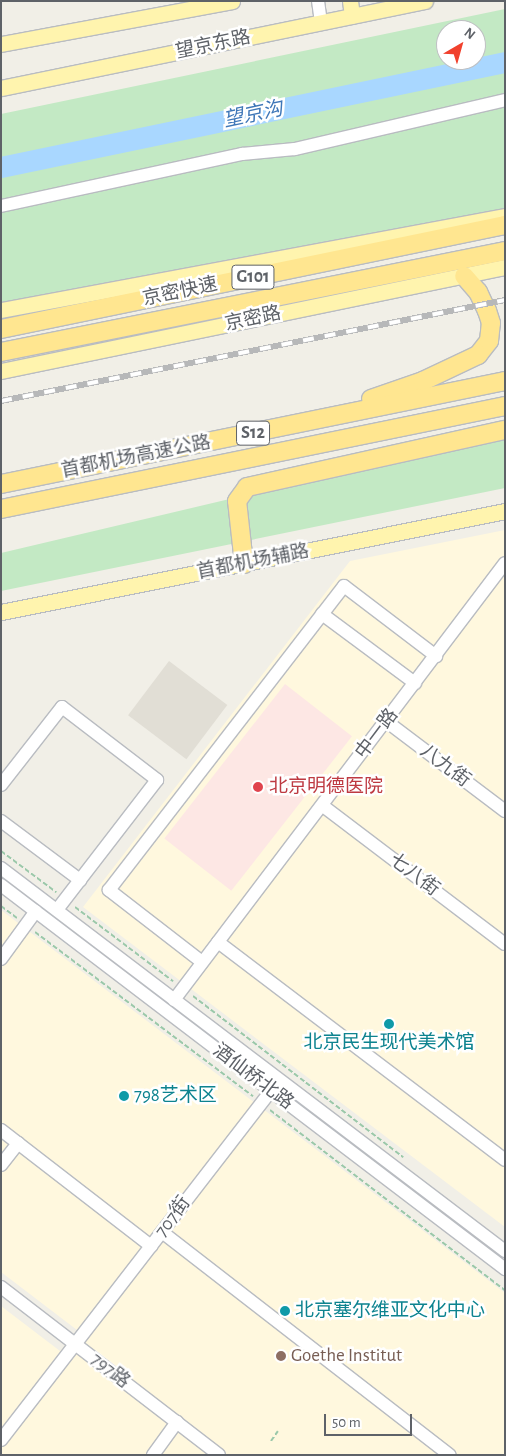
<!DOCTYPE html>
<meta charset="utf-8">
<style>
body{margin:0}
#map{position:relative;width:506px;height:1456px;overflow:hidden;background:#f1efe7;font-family:"Alegreya Sans","Noto Sans SC",sans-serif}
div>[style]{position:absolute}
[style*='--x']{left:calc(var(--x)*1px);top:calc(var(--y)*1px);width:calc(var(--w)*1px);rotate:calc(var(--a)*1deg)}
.commercial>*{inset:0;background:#fff8de}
.education>*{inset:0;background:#e1ded5;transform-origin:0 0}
.medical>*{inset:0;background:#fde7e4;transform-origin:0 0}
.green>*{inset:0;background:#c3e9c4}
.river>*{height:21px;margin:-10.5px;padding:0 10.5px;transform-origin:10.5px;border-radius:10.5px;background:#a9d7ff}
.path>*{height:2px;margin-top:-1px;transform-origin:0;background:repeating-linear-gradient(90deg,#9ac8a9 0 5px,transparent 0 7.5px)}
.roads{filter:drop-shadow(1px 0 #b9bcc1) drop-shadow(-1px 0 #b9bcc1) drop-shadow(0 1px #b9bcc1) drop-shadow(0 -1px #b9bcc1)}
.minor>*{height:12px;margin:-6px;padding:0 6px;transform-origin:6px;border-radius:6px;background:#fff}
.major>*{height:15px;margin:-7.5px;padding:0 7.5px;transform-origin:7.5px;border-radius:7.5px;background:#fff4ae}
.highway>*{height:18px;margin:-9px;padding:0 9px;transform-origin:9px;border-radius:9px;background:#ffe690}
.rail>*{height:5.5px;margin-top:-2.75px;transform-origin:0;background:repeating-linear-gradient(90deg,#fff 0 11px,#b7b8b9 0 22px);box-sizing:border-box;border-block:1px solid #b7b8b9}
.dots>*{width:14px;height:14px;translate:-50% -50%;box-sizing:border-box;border:2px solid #fff;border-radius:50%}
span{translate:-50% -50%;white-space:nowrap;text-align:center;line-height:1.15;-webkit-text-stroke:5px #fff;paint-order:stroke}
.shield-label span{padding:1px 4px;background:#fff;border:1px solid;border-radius:4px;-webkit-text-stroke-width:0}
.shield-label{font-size:18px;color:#5e6268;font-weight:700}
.street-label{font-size:19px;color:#5e6268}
.health-label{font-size:19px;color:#be3a42}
.left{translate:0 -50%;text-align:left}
.culture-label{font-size:19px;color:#0d838f}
.education-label{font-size:19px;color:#785e54}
.water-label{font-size:20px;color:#3f77b8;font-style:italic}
.frame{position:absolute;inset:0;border:2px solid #5e6268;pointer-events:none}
.north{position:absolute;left:436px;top:20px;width:50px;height:50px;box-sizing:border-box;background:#fff;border:1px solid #bfc0c3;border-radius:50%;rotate:38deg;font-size:14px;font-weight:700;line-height:20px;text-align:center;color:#5e6268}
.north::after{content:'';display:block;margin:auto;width:18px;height:22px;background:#f1412d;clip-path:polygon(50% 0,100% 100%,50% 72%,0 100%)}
.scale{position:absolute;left:324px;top:1414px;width:88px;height:22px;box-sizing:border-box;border:2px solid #5e6268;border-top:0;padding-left:6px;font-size:15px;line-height:18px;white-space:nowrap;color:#5e6268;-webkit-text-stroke:4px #fff;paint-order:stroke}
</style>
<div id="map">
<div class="commercial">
<i style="clip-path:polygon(505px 530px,505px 1227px,83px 907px,350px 561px)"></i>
<i style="clip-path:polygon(1px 910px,505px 1293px,505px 1455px,1px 1455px,1px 1306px,60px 1351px,77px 1330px,1px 1272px)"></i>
</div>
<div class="education">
<i style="left:169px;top:661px;width:73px;height:68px;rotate:37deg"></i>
</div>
<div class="medical">
<i style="left:285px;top:684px;width:85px;height:196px;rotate:38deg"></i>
</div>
<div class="green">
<i style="clip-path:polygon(evenodd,505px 9px,505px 217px,1px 319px,1px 114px,505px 9px,446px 30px,476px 30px,476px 60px,446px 60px,446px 30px)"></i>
<i style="clip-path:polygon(505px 434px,505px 488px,1px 591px,1px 553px)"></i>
</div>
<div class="river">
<i style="--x:1;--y:167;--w:515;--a:-11.77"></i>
</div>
<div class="path">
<i style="--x:1;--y:851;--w:69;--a:36.7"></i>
<i style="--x:1;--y:906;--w:20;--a:37"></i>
<i style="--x:75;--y:907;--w:123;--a:37.1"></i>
<i style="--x:35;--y:932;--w:273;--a:37"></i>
<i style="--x:193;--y:996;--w:265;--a:37.5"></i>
<i style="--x:270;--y:1110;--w:296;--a:37.5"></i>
<i style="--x:271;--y:1441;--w:12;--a:-55"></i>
</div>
<div class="roads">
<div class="minor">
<i style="--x:318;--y:1;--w:22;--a:82"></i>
<i style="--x:1;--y:206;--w:247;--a:-12.2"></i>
<i style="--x:242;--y:154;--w:53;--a:-5.4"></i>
<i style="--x:295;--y:149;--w:216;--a:-13.1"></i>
<i style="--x:322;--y:614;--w:116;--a:36.6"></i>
<i style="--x:386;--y:721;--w:149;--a:37.1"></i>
<i style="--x:1;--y:785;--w:99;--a:-52"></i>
<i style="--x:62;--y:707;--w:120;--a:37.5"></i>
<i style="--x:157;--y:780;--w:164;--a:127.6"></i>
<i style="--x:323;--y:806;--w:228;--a:37.2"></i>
<i style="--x:1;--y:821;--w:99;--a:36.8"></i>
<i style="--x:1;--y:868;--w:633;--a:37.23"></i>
<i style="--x:1;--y:885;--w:634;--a:37.3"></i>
<i style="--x:218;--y:942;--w:360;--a:37.2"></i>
<i style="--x:1;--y:959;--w:59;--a:-53.9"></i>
<i style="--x:202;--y:962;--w:118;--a:-142.3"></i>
<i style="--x:109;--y:890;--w:384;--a:-52.3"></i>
<i style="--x:344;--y:586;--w:116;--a:37.3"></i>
<i style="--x:174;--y:1000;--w:548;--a:-52.86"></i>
<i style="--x:1;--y:1130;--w:190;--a:37.7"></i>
<i style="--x:1;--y:1165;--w:28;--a:-52"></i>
<i style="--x:162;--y:1232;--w:364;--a:37.8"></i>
<i style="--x:1;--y:1287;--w:275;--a:37.6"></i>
<i style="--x:1;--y:1440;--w:441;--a:-52.3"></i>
<i style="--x:153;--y:1455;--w:41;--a:-54"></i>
</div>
<div class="major">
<i style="--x:350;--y:1;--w:15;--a:82"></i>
<i style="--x:1;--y:44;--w:235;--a:-10.5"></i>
<i style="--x:1;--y:88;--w:433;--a:-11.6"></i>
<i style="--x:1;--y:310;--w:513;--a:-10.56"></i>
<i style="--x:1;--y:371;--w:515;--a:-11.66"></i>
<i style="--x:1;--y:612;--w:514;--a:-11.33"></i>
</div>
<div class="highway">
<i style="--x:1;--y:329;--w:515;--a:-11.66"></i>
<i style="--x:1;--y:352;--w:514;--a:-11.33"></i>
<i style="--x:371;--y:399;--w:55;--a:-19.1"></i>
<i style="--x:423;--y:381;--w:61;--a:-25.3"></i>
<i style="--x:478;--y:355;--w:18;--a:-52"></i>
<i style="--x:489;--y:341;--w:18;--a:-84"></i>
<i style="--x:491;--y:323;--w:13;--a:-108"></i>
<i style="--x:487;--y:311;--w:21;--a:-115"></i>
<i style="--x:478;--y:292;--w:21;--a:-131"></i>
<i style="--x:1;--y:484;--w:514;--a:-11.55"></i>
<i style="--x:1;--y:509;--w:514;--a:-11.55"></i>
<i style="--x:244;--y:564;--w:63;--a:-96.3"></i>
<i style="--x:237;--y:501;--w:17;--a:-54"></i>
<i style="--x:247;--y:487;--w:264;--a:-12.5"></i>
</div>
</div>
<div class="rail">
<i style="--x:1;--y:401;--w:514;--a:-11.33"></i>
</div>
<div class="dots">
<i style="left:258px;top:787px;background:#e0444e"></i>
<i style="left:389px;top:1024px;background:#0f9aa8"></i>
<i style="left:124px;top:1096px;background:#0f9aa8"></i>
<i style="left:285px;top:1311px;background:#0f9aa8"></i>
<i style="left:281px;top:1356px;background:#8d6e63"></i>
</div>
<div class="shield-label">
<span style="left:253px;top:277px">G101</span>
<span style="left:253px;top:433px">S12</span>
</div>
<div class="street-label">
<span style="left:213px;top:45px;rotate:-12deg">望京东路</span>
<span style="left:180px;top:292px;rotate:-12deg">京密快速</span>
<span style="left:253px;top:319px;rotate:-12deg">京密路</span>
<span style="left:136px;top:457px;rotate:-11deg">首都机场高速公路</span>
<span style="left:253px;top:562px;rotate:-11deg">首都机场辅路</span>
<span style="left:377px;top:734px;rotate:-53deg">中一路</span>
<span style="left:445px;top:766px;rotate:37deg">八九街</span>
<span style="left:414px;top:875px;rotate:37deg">七八街</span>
<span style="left:253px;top:1077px;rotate:37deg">酒仙桥北路</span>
<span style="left:173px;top:1217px;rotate:-53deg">707街</span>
<span style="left:110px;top:1371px;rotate:38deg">797路</span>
</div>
<div class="health-label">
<span class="left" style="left:269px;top:787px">北京明德医院</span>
</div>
<div class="culture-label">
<span style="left:389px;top:1043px">北京民生现代美术馆</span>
<span class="left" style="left:134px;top:1096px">798艺术区</span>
<span class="left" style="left:295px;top:1311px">北京塞尔维亚文化中心</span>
</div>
<div class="education-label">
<span class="left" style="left:291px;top:1356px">Goethe Institut</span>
</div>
<div class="water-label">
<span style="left:253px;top:115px;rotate:-12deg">望京沟</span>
</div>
<div class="frame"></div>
<div class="north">N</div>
<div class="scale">50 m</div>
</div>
